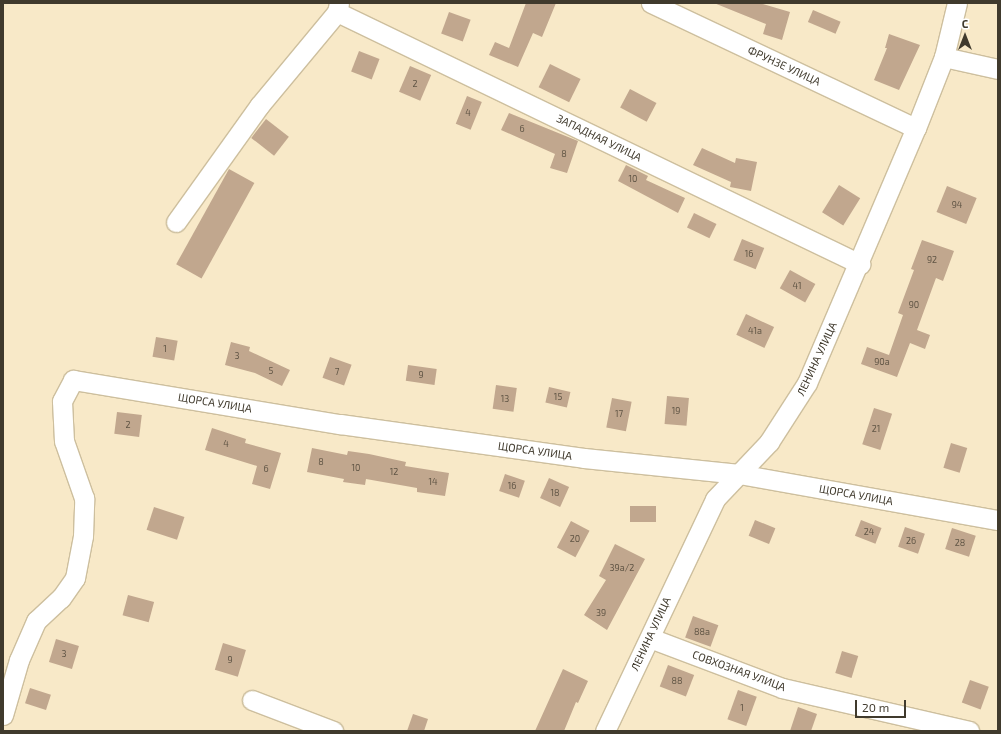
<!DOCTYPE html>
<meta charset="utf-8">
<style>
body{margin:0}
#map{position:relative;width:1001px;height:734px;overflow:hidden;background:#f8e9c8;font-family:"Exo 2",sans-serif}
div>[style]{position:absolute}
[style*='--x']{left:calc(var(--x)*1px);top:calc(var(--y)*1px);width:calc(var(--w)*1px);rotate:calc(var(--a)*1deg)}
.building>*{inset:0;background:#c1a78e;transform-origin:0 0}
.roads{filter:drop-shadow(1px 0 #cdbf9e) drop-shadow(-1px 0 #cdbf9e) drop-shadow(0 1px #cdbf9e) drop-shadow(0 -1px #cdbf9e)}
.minor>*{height:19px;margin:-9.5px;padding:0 9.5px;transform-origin:9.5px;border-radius:9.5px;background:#fff}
span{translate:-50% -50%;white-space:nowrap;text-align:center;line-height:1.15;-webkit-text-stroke:3px #fff;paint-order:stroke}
.number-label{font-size:9px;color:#605545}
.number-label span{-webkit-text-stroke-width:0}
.street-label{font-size:11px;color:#403a2d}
.frame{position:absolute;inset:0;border:4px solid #403a2d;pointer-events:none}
.north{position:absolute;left:945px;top:16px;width:40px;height:40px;-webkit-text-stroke:3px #fff;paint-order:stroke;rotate:0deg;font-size:11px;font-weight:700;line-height:16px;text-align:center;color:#403a2d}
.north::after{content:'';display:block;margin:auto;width:14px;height:18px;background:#403a2d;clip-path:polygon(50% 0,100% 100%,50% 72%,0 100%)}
.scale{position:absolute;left:855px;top:700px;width:51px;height:18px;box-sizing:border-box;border:2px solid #403a2d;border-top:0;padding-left:5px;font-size:12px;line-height:14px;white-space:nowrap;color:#403a2d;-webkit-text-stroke:3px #fff;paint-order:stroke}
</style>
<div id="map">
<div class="building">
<i style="clip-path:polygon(526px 3px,556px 3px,542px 37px,533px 33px,518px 67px,489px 55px,495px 42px,509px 48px)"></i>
<i style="clip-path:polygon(714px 3px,759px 3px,790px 12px,782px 40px,763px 34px,766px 24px)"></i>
<i style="left:813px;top:10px;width:30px;height:13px;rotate:23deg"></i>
<i style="left:449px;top:12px;width:23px;height:23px;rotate:20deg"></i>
<i style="clip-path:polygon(889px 34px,920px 45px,899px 90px,874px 80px,887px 48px,885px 48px)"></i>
<i style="left:359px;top:51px;width:22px;height:22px;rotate:21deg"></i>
<i style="left:550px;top:64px;width:34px;height:26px;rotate:26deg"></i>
<i style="left:410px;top:66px;width:23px;height:28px;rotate:23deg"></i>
<i style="left:630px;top:89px;width:30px;height:21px;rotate:28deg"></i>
<i style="left:467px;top:96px;width:16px;height:30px;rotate:22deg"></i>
<i style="clip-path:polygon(509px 113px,578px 141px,567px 173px,550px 168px,555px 154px,501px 130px)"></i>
<i style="left:266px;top:119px;width:29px;height:24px;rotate:38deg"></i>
<i style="clip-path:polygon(702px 148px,735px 163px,736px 158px,757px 162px,751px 191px,730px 187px,731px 182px,693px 165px)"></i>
<i style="clip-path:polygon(626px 165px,648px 176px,646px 180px,685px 198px,678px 213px,618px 181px)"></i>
<i style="left:229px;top:169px;width:29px;height:109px;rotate:29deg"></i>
<i style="left:839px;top:185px;width:25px;height:32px;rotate:32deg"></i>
<i style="left:947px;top:186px;width:32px;height:28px;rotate:22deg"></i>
<i style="left:694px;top:213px;width:25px;height:16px;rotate:26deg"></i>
<i style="left:742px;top:239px;width:24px;height:23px;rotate:22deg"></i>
<i style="clip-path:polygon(922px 240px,954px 251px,943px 281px,936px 278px,917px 330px,930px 335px,925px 349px,910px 343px,897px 377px,861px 364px,867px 347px,889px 355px,903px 315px,898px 313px,914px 270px,911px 269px)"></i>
<i style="left:790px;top:270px;width:29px;height:21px;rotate:29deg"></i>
<i style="left:746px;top:314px;width:31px;height:23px;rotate:25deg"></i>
<i style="left:156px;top:337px;width:22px;height:20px;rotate:10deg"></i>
<i style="clip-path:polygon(231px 342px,250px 347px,249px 351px,290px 370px,282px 386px,255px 373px,225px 365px)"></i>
<i style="left:330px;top:357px;width:23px;height:22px;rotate:20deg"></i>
<i style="left:408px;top:365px;width:29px;height:16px;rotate:8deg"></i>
<i style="left:496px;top:385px;width:21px;height:24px;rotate:8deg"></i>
<i style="left:549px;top:387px;width:22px;height:16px;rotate:13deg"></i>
<i style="left:667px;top:396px;width:22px;height:28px;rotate:5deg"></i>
<i style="left:612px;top:398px;width:20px;height:30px;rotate:11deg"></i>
<i style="left:874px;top:408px;width:19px;height:38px;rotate:18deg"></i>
<i style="left:117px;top:412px;width:25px;height:22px;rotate:7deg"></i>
<i style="clip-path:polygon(212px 428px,246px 439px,245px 443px,281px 453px,270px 489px,252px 484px,257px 466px,205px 450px)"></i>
<i style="left:951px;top:443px;width:17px;height:26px;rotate:17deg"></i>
<i style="clip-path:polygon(312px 448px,347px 455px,348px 451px,369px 454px,406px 462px,405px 466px,449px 473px,445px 496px,417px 492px,417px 488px,366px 479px,365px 485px,343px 482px,344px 479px,307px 472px)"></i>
<i style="left:505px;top:474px;width:21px;height:18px;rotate:19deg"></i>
<i style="left:549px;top:478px;width:22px;height:22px;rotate:24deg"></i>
<i style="left:630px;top:506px;width:26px;height:16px"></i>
<i style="left:154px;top:507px;width:32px;height:24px;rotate:18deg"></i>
<i style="left:755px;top:520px;width:22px;height:17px;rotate:22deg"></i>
<i style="left:861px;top:520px;width:22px;height:17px;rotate:21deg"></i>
<i style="left:571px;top:521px;width:21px;height:30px;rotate:28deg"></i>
<i style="left:905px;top:527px;width:21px;height:21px;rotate:19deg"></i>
<i style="left:952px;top:528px;width:25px;height:22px;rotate:18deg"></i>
<i style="clip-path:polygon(615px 544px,645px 559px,607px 630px,584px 615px,606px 580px,599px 576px)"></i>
<i style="left:128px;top:595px;width:27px;height:21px;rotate:15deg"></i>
<i style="left:693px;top:616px;width:27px;height:23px;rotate:20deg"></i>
<i style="left:56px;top:639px;width:24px;height:24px;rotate:17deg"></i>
<i style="left:223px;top:643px;width:24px;height:28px;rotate:17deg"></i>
<i style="left:842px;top:651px;width:17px;height:23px;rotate:17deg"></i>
<i style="left:668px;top:665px;width:28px;height:23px;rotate:21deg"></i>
<i style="clip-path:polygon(563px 669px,588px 681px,578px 703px,576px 702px,564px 731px,535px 731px)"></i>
<i style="left:970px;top:680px;width:20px;height:24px;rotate:20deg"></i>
<i style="left:30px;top:688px;width:22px;height:16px;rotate:18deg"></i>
<i style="left:738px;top:690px;width:20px;height:31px;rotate:20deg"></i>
<i style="clip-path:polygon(798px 707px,817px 714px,811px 731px,790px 731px)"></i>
<i style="clip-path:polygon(413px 714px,428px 719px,424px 731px,407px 731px)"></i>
</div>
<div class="roads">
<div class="minor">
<i style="--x:651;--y:3;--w:293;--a:25.3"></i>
<i style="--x:337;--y:12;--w:581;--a:25.73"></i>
<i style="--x:944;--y:57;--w:55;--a:12.5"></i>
<i style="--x:176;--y:222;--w:143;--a:-54.4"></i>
<i style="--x:259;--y:106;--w:122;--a:-50.3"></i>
<i style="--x:337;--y:12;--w:9;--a:-77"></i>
<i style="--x:650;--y:638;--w:141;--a:20.7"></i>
<i style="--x:782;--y:688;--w:192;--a:12.9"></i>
<i style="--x:252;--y:700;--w:87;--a:20.9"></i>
<i style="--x:3;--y:715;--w:57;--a:-73.8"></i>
<i style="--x:19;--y:660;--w:43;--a:-66.4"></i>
<i style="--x:36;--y:621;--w:34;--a:-43"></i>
<i style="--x:61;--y:598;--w:24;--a:-55"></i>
<i style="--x:75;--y:578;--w:43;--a:-79.2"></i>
<i style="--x:83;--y:536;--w:38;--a:-88"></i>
<i style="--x:84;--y:498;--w:60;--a:-109.3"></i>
<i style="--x:64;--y:441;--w:40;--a:-92.9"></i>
<i style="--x:62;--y:401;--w:24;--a:-62"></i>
<i style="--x:73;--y:380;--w:271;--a:9.4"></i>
<i style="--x:340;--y:424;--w:246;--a:7.9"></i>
<i style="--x:584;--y:458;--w:156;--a:5.9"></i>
<i style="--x:739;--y:474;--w:263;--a:10.1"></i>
<i style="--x:605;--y:731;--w:257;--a:-64.6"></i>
<i style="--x:715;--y:499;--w:79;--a:-46.5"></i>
<i style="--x:769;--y:442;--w:70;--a:-57.2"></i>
<i style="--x:807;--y:383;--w:277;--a:-66.9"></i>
<i style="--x:916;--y:128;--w:76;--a:-68.5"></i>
<i style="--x:944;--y:57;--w:56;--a:-76.5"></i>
</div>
</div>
<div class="number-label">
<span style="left:415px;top:84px">2</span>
<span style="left:468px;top:113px">4</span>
<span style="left:522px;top:129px">6</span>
<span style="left:564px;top:154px">8</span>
<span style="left:633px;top:179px">10</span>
<span style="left:957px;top:205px">94</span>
<span style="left:749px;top:254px">16</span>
<span style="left:932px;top:260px">92</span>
<span style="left:797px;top:286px">41</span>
<span style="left:914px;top:305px">90</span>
<span style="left:755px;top:331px">41а</span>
<span style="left:165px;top:349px">1</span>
<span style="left:237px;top:356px">3</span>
<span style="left:882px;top:362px">90а</span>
<span style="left:271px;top:371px">5</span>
<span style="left:337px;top:372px">7</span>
<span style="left:421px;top:375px">9</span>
<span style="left:558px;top:397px">15</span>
<span style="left:505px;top:399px">13</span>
<span style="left:676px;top:411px">19</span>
<span style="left:619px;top:414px">17</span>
<span style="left:128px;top:425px">2</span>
<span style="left:876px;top:429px">21</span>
<span style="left:226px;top:444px">4</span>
<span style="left:321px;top:462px">8</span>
<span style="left:356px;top:468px">10</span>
<span style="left:266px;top:469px">6</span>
<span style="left:394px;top:472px">12</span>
<span style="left:433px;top:482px">14</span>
<span style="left:512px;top:486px">16</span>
<span style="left:555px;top:493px">18</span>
<span style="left:869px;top:532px">24</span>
<span style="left:575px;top:539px">20</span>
<span style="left:911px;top:541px">26</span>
<span style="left:960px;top:543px">28</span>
<span style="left:622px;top:568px">39а/2</span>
<span style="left:601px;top:613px">39</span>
<span style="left:702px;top:632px">88а</span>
<span style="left:64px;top:654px">3</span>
<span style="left:230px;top:660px">9</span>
<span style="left:677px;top:681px">88</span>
<span style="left:742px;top:708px">1</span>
</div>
<div class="street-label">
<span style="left:784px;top:66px;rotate:25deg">ФРУНЗЕ УЛИЦА</span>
<span style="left:599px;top:138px;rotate:26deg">ЗАПАДНАЯ УЛИЦА</span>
<span style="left:817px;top:359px;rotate:-65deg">ЛЕНИНА УЛИЦА</span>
<span style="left:215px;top:403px;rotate:9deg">ЩОРСА УЛИЦА</span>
<span style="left:535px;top:451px;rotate:8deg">ЩОРСА УЛИЦА</span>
<span style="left:856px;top:495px;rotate:10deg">ЩОРСА УЛИЦА</span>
<span style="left:651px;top:634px;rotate:-65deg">ЛЕНИНА УЛИЦА</span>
<span style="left:739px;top:671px;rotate:20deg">СОВХОЗНАЯ УЛИЦА</span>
</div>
<div class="frame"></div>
<div class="north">С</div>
<div class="scale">20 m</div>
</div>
